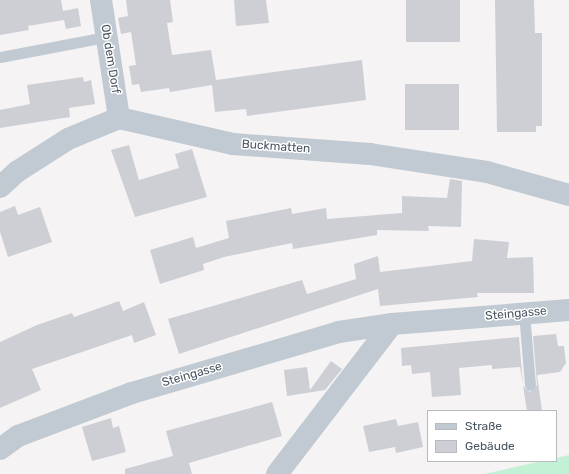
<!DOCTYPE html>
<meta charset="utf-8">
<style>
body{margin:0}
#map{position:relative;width:569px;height:474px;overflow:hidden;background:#f5f3f3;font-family:Rubik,sans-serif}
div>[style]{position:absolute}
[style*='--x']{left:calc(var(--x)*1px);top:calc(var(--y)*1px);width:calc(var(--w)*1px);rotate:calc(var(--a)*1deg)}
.green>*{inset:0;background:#c3f1d5}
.building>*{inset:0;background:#cdcfd5;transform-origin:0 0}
.service>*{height:11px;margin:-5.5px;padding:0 5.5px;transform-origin:5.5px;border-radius:5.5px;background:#c1cad2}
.minor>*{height:22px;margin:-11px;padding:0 11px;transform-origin:11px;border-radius:11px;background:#c1cad2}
span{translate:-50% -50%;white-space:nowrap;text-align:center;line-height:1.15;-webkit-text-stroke:3px #fff;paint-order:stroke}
.street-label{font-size:12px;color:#4a5661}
.legend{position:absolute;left:427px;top:410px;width:130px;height:52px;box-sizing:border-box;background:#fff;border:1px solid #b7bbc0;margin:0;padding:5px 7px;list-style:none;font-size:12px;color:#4a5661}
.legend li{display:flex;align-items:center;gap:8px;height:20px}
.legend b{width:20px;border:1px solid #b7bbc0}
</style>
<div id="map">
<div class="green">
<i style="clip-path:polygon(569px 455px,569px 474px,484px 474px,542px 461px,556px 461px,556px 458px)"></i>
</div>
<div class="building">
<i style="clip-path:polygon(0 0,61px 0,63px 11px,78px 8px,81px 26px,66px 29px,64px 20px,28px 26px,29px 30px,0 35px)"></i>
<i style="clip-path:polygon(126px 0,170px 0,173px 22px,167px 23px,172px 55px,211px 50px,216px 80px,362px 60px,366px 100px,247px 116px,246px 109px,215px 112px,212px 85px,170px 92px,169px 88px,141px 92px,139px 84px,132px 85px,129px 66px,136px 65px,131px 32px,121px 34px,118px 18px,128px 16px)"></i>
<i style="clip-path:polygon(234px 0,266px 0,269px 23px,236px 26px)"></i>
<i style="left:406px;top:0;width:54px;height:42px"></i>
<i style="clip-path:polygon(495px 0,534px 0,535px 33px,542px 33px,542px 126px,536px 126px,536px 132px,497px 132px)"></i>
<i style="clip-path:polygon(83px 77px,84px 82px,91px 80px,95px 104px,69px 108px,70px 117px,0 128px,0 110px,30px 104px,27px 85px)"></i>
<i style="left:405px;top:84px;width:54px;height:46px"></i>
<i style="clip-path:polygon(129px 145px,139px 180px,179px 168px,175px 154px,192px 149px,207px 197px,135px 217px,111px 150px)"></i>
<i style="clip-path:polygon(450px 179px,462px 181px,461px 227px,428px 226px,429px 231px,377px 230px,377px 235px,293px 249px,292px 243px,224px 257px,203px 264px,204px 270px,160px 284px,150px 250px,193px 237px,196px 248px,229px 238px,226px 221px,291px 208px,292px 214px,326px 208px,327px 219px,402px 213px,402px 196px,447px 198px)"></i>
<i style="clip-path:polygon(15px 206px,18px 215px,40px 207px,52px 242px,8px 257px,0 232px,0 212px)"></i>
<i style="clip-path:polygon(474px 239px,509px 242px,507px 258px,533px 257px,534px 293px,477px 293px,478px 297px,380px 306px,378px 289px,179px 354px,168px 319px,302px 280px,307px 294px,356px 279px,354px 264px,378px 256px,380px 272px,472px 261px)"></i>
<i style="clip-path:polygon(119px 301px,123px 311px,144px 302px,156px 335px,134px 343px,132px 335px,32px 369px,41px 390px,0 408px,0 342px,37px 325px,72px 313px,74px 317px)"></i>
<i style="clip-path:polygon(556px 334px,558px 346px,564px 346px,566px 363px,560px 372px,537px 375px,542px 411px,527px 411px,523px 386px,530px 392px,537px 385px,533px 336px)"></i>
<i style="clip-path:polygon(519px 337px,523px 385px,520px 367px,492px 369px,492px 365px,459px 368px,461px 395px,432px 397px,430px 372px,412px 374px,411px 365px,402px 366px,401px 348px)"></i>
<i style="clip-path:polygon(331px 361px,342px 369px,325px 390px,287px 396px,284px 370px,307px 367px,310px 390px)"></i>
<i style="clip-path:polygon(272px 402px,282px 436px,189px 463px,192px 474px,125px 474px,125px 469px,173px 456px,166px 431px)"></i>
<i style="clip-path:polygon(111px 418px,113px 428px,119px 426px,126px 452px,92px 461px,82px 427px)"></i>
<i style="clip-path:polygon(396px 419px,398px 426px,418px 422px,423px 447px,396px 453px,395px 447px,369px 452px,363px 426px)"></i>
</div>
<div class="service">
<i style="--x:0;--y:57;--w:108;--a:-10.7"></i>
<i style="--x:524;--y:313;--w:72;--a:85.2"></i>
</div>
<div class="minor">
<i style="--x:101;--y:0;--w:119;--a:81.3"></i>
<i style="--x:0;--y:187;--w:24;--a:-42"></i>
<i style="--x:18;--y:171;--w:59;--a:-32.6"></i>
<i style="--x:68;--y:139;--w:55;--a:-22.4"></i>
<i style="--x:119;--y:118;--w:117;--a:12.8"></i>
<i style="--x:233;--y:144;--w:137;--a:4.2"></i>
<i style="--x:370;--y:154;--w:118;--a:8.7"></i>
<i style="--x:487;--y:172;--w:85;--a:15.7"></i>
<i style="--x:0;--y:449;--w:22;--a:-36"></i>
<i style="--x:18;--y:436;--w:122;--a:-20.7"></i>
<i style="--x:132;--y:393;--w:216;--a:-16.4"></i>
<i style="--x:339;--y:332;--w:54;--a:-8.6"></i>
<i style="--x:392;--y:324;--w:178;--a:-4.5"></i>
<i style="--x:277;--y:474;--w:189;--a:-52.5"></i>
</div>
<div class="street-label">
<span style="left:110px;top:59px;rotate:81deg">Ob dem Dorf</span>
<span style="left:276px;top:147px;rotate:4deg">Buckmatten</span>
<span style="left:516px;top:314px;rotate:-5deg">Steingasse</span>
<span style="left:192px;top:375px;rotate:-16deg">Steingasse</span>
</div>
<ul class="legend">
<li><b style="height:5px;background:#c1cad2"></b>Straße</li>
<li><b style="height:11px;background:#cdcfd5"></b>Gebäude</li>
</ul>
</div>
